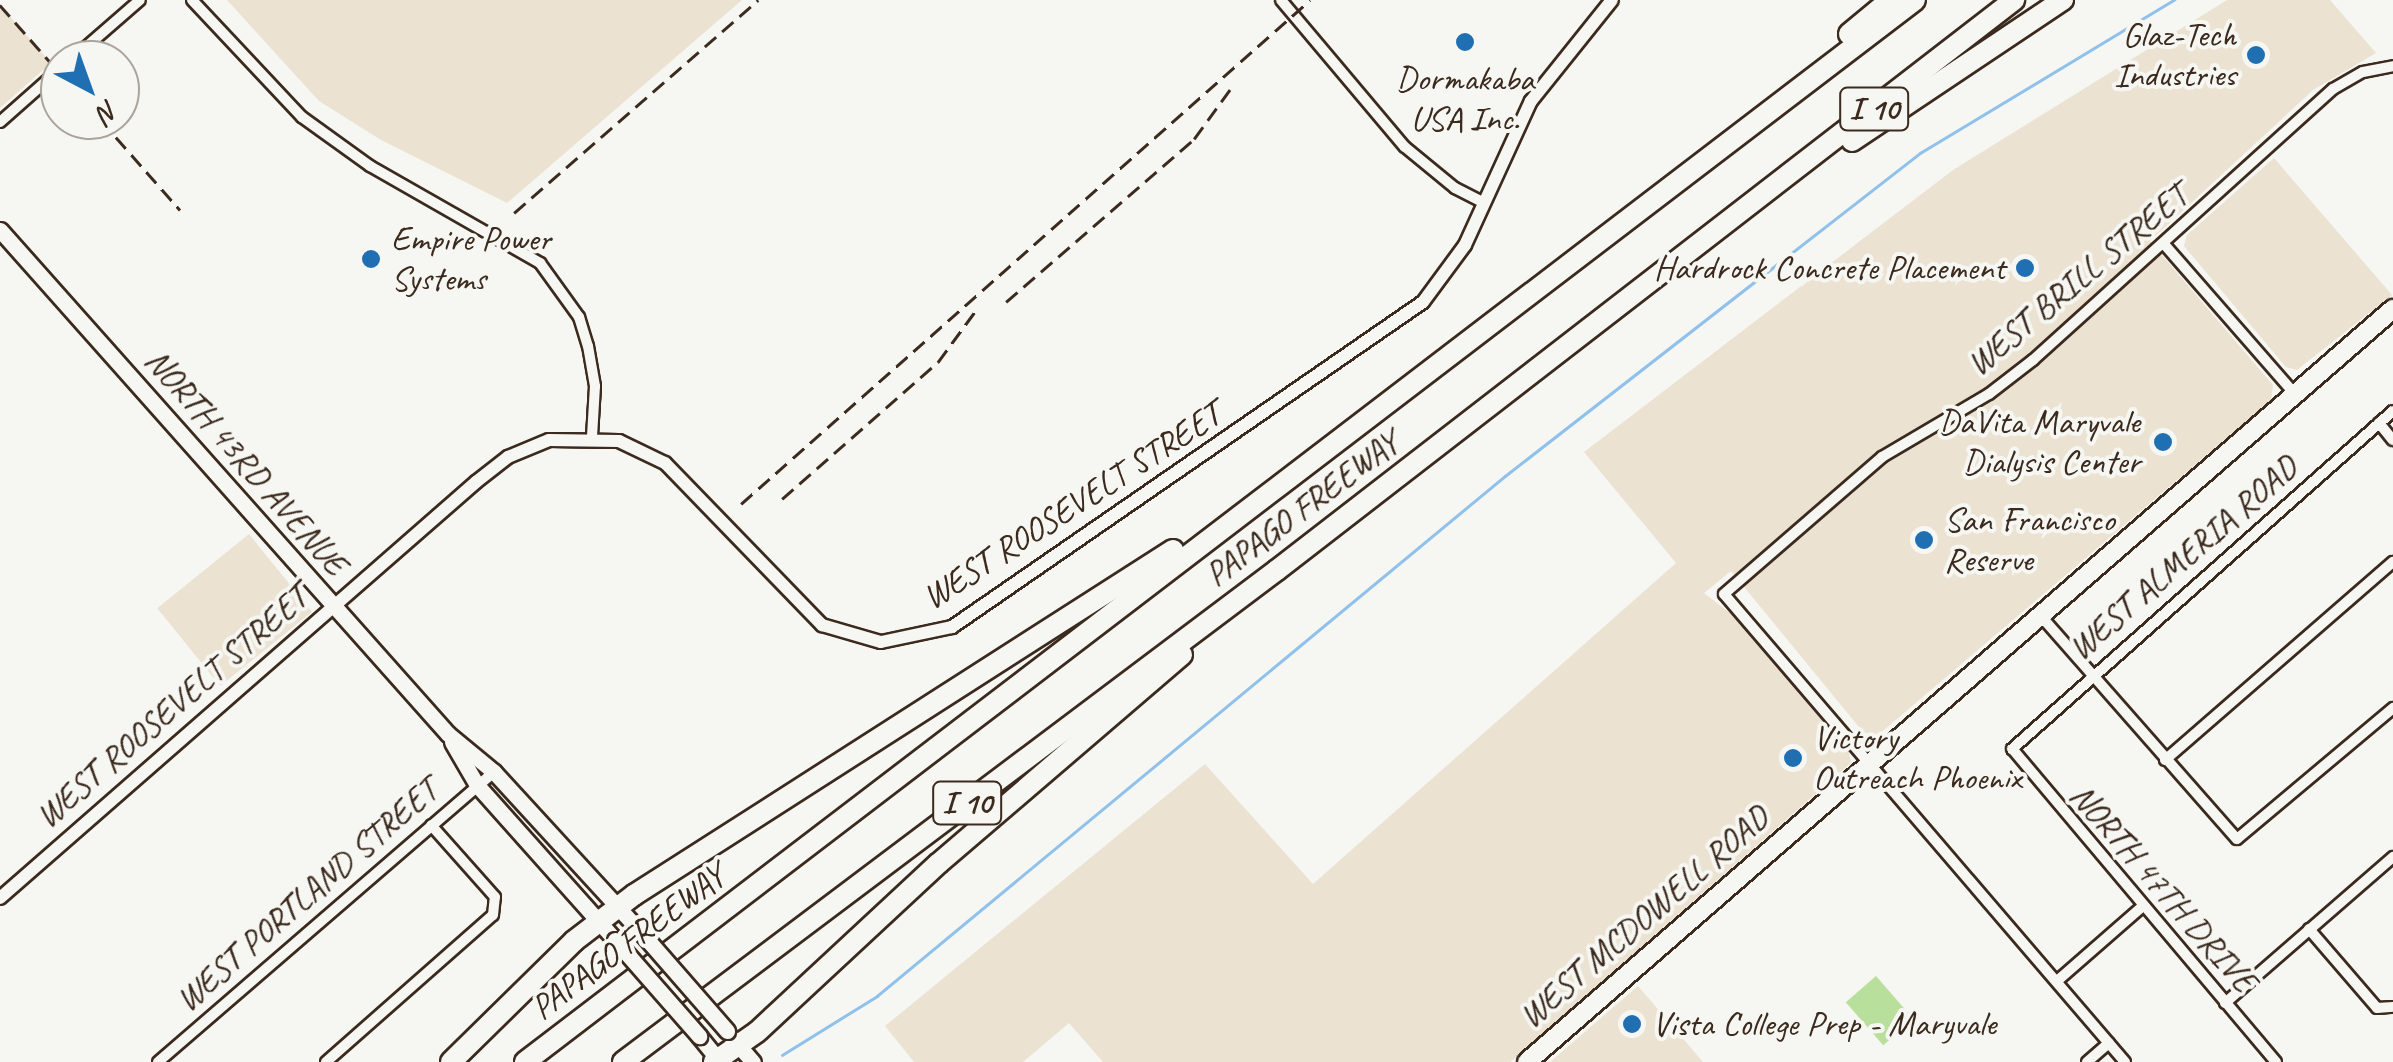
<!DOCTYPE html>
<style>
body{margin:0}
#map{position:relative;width:2393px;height:1062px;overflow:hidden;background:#f6f6f2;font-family:Caveat,sans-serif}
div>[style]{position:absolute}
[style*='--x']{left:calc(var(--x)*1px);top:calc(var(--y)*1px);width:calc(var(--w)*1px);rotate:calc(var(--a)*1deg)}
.built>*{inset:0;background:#ebe2d2;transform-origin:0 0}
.green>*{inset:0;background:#b8e09c;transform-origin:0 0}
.stream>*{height:2.5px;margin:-1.25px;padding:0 1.25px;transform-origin:1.25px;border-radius:1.25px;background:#8fc1eb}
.roads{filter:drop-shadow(2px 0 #3b2a1e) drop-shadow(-2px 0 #3b2a1e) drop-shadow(0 2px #3b2a1e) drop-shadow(0 -2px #3b2a1e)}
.minor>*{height:10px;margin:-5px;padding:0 5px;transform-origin:5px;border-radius:5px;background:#f6f6f2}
.tertiary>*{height:12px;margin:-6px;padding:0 6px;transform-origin:6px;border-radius:6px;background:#f6f6f2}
.secondary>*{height:15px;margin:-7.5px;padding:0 7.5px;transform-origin:7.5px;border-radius:7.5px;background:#f6f6f2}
.primary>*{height:18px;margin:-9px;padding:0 9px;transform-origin:9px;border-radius:9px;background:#f6f6f2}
.motorway>*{height:20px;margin:-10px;padding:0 10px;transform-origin:10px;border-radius:10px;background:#f6f6f2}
.rail>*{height:2.5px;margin-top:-1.25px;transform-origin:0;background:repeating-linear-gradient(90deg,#3b2a1e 0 15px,transparent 0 23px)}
.bridges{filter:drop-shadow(2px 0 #3b2a1e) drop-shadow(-2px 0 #3b2a1e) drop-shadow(0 2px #3b2a1e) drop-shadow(0 -2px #3b2a1e)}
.secondary-bridge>*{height:15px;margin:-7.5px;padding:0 7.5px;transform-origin:7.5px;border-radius:7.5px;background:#f6f6f2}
.dots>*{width:28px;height:28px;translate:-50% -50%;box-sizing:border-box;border:5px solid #f6f6f2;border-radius:50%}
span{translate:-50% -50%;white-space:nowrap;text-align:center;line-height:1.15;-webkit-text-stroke:8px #f6f6f2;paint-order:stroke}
.shield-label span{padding:2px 8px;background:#f6f6f2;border:2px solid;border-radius:8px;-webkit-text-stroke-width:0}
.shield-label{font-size:32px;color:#3b2a1e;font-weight:700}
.poi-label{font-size:35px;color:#3b2a1e}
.right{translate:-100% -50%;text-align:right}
.left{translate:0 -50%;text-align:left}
.street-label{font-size:35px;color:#3b2a1e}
.north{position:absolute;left:40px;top:40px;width:100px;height:100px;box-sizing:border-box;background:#f6f6f2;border:2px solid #aba49d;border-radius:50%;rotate:139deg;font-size:28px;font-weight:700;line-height:40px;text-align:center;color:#3b2a1e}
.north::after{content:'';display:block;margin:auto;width:35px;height:45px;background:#1f6fb2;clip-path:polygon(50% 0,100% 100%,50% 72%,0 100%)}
</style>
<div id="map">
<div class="built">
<i style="clip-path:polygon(227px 0,742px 0,507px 203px,381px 140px,319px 101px)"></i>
<i style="clip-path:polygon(2227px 0,2330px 0,2376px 53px,2313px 90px,2150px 241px,2273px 385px,2271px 400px,1877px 736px,1863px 732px,1731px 571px,1704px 593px,1735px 617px,1848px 747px,1851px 763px,1510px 1062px,1103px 1062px,1069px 1023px,1023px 1062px,914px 1062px,885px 1026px,1205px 764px,1313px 884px,1676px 563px,1584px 452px,1953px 170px)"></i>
<i style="clip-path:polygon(0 5px,51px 63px,0 108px)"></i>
<i style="clip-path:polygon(2274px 158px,2392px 295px,2297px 370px,2286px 367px,2184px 246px,2187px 235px)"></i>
<i style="left:249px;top:534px;width:100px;height:118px;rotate:51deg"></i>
<i style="clip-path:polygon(1638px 986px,1703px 1062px,1550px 1062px)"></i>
</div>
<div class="green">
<i style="left:1876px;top:976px;width:57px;height:40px;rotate:49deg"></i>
</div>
<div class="stream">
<i style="--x:782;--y:1055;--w:112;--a:-31.8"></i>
<i style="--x:877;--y:996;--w:815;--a:-39.63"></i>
<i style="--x:1505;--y:476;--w:526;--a:-37.89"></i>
<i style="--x:1920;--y:153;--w:297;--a:-31.1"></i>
</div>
<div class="roads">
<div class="minor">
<i style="--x:192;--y:0;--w:161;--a:46.8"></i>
<i style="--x:302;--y:117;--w:84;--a:35.8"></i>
<i style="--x:370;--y:166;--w:196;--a:29.7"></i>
<i style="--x:540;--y:263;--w:67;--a:54.2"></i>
<i style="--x:579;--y:317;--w:30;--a:73"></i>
<i style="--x:588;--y:346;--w:41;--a:80.1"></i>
<i style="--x:595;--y:386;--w:50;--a:93.4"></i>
<i style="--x:1281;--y:0;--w:192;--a:49.9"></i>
<i style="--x:1405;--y:147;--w:65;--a:39.4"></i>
<i style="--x:1455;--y:188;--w:33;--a:27"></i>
<i style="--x:71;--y:60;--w:91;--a:-41"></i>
<i style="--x:0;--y:122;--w:80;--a:-41.5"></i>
<i style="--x:2164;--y:244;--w:199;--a:48.9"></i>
<i style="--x:2379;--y:423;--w:22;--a:51"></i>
<i style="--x:2040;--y:615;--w:298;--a:48.7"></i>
<i style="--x:2237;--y:839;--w:204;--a:-40"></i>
<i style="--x:2165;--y:760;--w:302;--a:-41"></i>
<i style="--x:2309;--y:929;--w:104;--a:49.3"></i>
<i style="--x:2377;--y:1008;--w:16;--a:-4"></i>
<i style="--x:2057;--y:981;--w:114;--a:-41.1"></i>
<i style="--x:2225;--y:1003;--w:223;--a:-41"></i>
<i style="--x:158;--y:1062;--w:444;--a:-40.8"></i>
<i style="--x:326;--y:1062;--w:222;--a:-41.4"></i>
<i style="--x:493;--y:915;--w:18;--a:-84"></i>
<i style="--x:495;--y:897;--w:96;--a:-131.6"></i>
<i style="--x:2087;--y:1062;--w:29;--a:-41"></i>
<i style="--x:2125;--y:1062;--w:616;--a:-130.59"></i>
<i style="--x:1724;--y:594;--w:209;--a:-40.9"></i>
<i style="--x:1882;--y:457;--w:124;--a:-30.5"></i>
<i style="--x:1989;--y:394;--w:56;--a:-37.7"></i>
<i style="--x:2033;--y:360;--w:404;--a:-42.1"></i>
<i style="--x:2333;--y:89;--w:34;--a:-30"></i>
<i style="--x:2363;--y:72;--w:31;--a:-11"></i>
<i style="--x:2276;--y:1062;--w:409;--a:-130.1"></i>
<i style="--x:2012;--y:749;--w:509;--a:-41.58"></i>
</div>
<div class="tertiary">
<i style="--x:0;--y:898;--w:632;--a:-41.15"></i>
<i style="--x:476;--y:482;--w:41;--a:-38"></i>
<i style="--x:508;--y:457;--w:44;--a:-22.5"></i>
<i style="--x:549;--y:440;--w:70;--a:0.8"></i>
<i style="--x:619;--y:441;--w:51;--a:25.6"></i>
<i style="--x:665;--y:463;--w:226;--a:45.9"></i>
<i style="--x:822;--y:625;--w:61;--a:16.1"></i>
<i style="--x:881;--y:642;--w:73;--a:-11.9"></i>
<i style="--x:952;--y:627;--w:572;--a:-34.61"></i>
<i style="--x:1423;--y:302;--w:71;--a:-53.6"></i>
<i style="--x:1465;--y:245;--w:158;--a:-65.4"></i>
<i style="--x:1531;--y:101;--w:129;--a:-51.3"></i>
</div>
<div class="secondary">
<i style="--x:0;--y:230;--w:674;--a:48.37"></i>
<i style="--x:448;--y:734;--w:60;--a:39.6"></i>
<i style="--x:494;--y:772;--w:214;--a:47.5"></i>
<i style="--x:452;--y:742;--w:50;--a:59.8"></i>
<i style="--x:477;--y:785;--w:208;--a:48.3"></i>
<i style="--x:699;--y:1036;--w:33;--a:51"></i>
<i style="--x:732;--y:1038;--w:32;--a:49"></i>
</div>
<div class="primary">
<i style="--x:1527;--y:1062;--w:1148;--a:-41.01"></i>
</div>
<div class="motorway">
<i style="--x:1849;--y:34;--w:53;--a:-39.7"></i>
<i style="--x:1852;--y:141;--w:254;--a:-33.8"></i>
<i style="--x:451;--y:1062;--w:173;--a:-44.5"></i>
<i style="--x:574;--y:941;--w:76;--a:-37.5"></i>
<i style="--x:634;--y:895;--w:640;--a:-32.62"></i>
<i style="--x:525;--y:1062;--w:1749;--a:-37.38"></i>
<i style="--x:623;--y:1062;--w:818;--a:-36.95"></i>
<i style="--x:1277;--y:570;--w:932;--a:-37.72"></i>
<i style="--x:714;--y:1062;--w:52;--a:-34.9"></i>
<i style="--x:757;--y:1032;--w:248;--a:-42.9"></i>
<i style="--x:939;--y:863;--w:320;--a:-40.6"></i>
</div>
</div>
<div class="rail">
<i style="--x:0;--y:5;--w:91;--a:48.6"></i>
<i style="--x:101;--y:120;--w:120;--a:48.7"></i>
<i style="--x:514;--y:213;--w:324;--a:-41.1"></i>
<i style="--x:1006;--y:302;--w:249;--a:-40.9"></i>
<i style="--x:1194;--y:139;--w:68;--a:-54"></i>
<i style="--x:782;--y:499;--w:208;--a:-41.3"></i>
<i style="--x:938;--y:362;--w:64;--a:-53.8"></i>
<i style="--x:741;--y:504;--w:760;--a:-41.53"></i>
</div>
<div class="bridges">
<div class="secondary-bridge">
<i style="--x:639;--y:930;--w:134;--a:48.9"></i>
<i style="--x:615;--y:940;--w:128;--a:48.8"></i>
</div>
</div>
<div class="dots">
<i style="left:1465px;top:42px;background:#1f6fb2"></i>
<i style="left:2256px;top:55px;background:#1f6fb2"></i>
<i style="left:371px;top:259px;background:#1f6fb2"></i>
<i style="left:2025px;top:268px;background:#1f6fb2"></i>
<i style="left:2163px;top:442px;background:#1f6fb2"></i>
<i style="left:1924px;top:540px;background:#1f6fb2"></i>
<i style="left:1793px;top:758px;background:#1f6fb2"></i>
<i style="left:1632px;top:1024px;background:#1f6fb2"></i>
</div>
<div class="shield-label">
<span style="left:1874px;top:109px">I 10</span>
<span style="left:967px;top:803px">I 10</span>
</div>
<div class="poi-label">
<span class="right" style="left:2236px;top:55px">Glaz-Tech<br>Industries</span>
<span style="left:1465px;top:99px">Dormakaba<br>USA Inc.</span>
<span class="left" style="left:391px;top:259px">Empire Power<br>Systems</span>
<span class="right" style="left:2005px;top:268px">Hardrock Concrete Placement</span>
<span class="right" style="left:2140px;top:442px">DaVita Maryvale<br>Dialysis Center</span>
<span class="left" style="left:1944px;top:540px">San Francisco<br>Reserve</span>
<span class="left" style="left:1813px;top:758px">Victory<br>Outreach Phoenix</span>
<span class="left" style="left:1652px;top:1024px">Vista College Prep - Maryvale</span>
</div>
<div class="street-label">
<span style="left:2077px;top:280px;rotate:-40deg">WEST BRILL STREET</span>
<span style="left:246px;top:462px;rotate:49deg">NORTH 43RD AVENUE</span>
<span style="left:1072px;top:506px;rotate:-33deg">WEST ROOSEVELT STREET</span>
<span style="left:1302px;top:509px;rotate:-37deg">PAPAGO FREEWAY</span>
<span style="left:2183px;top:558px;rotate:-41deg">WEST ALMERIA ROAD</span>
<span style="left:172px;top:707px;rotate:-41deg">WEST ROOSEVELT STREET</span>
<span style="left:2163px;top:888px;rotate:49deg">NORTH 47TH DRIVE</span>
<span style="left:307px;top:895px;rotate:-41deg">WEST PORTLAND STREET</span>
<span style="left:1644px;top:917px;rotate:-41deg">WEST MCDOWELL ROAD</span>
<span style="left:628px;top:942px;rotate:-37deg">PAPAGO FREEWAY</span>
</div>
<div class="north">N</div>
</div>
